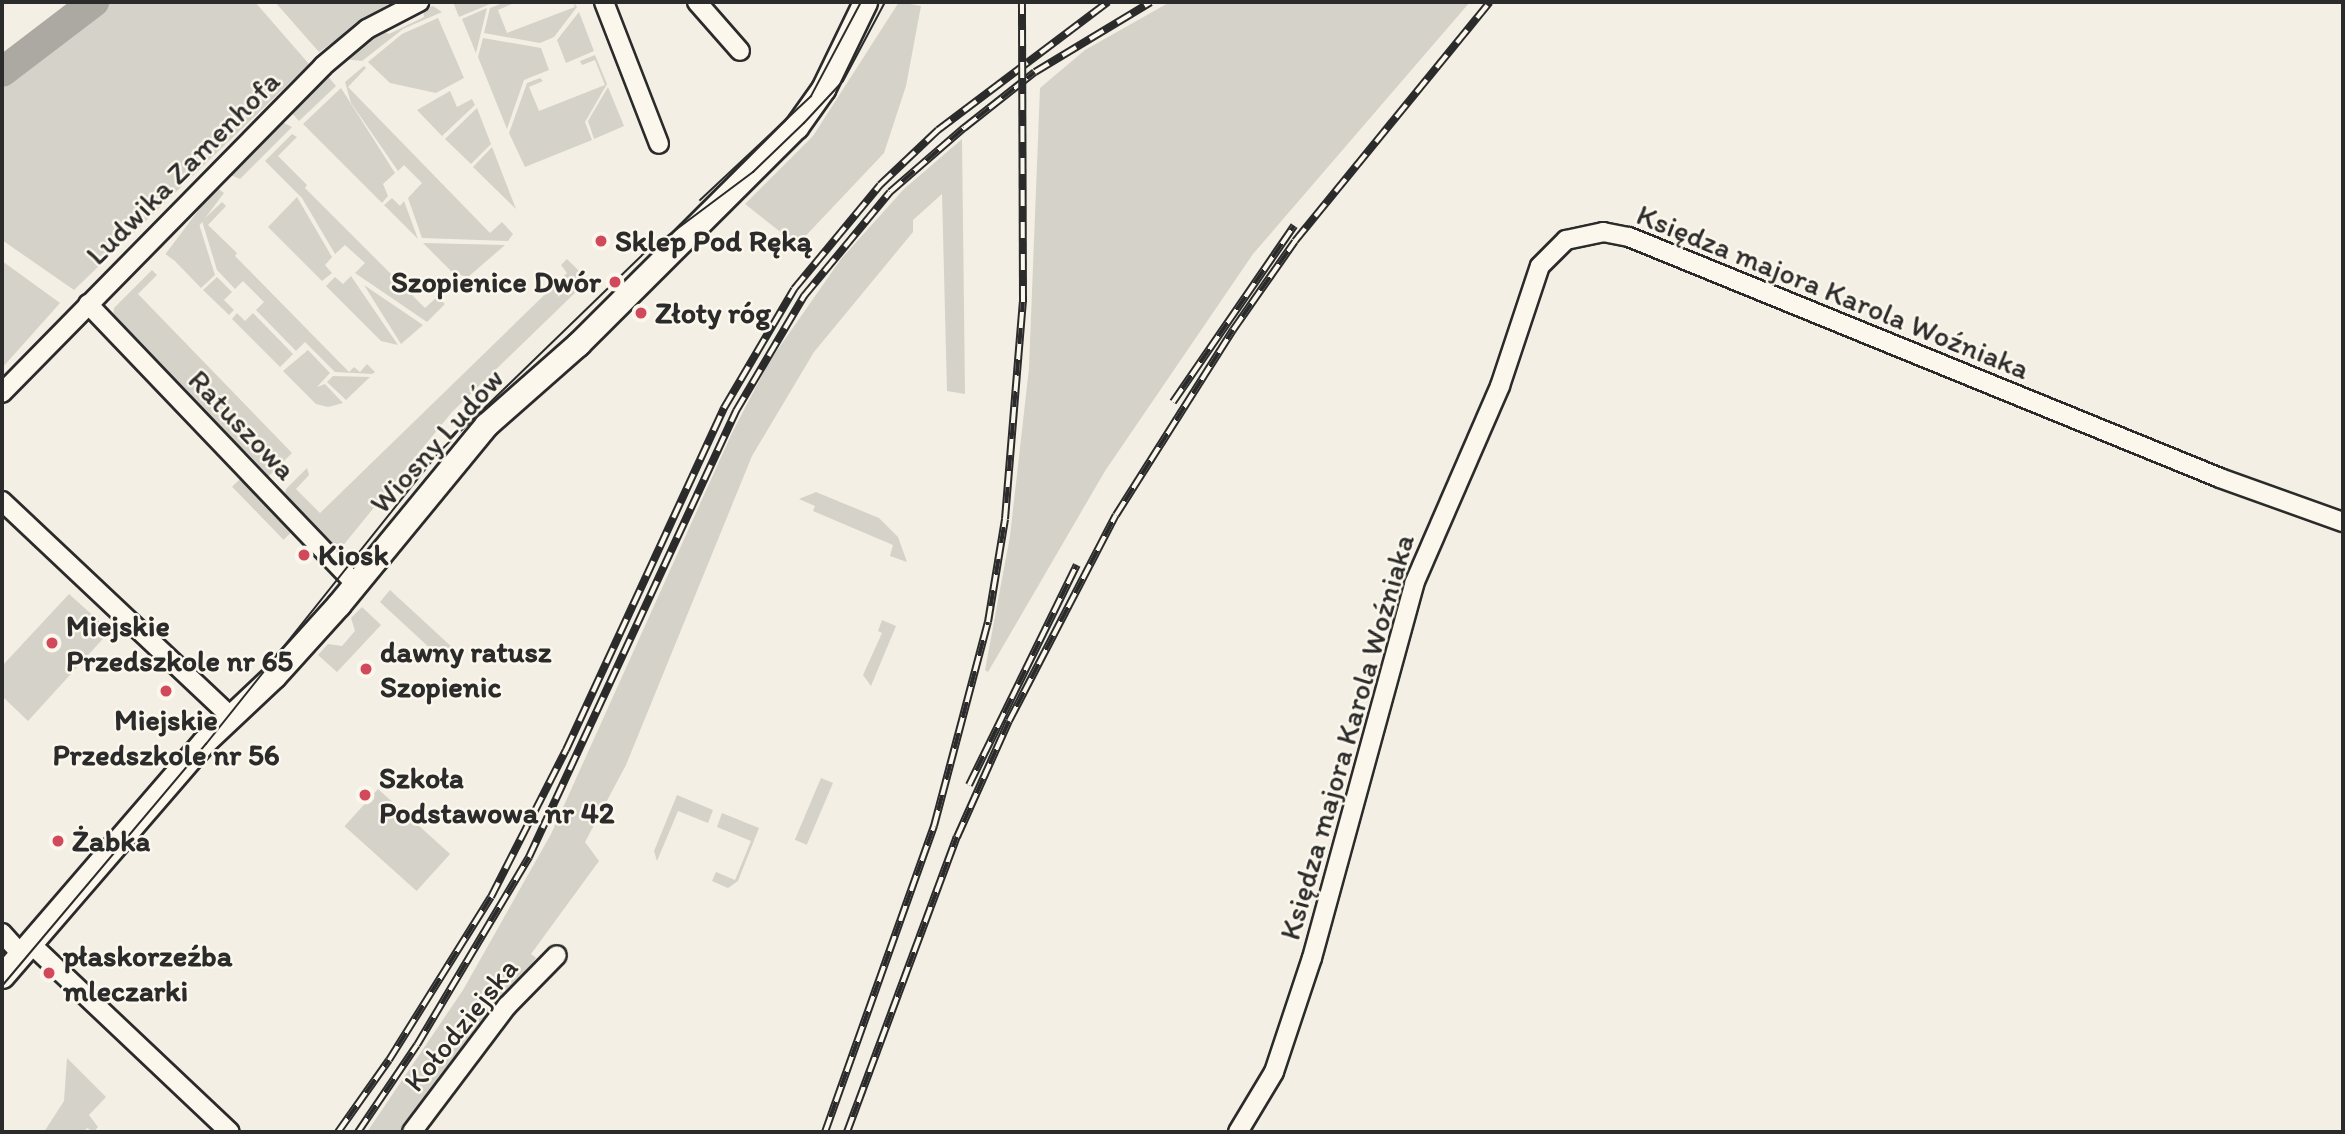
<!DOCTYPE html>
<meta charset="utf-8">
<style>
body{margin:0}
#map{position:relative;width:2345px;height:1134px;overflow:hidden;background:#f3efe4;font-family:Itim,sans-serif}
div>[style]{position:absolute}
[style*='--x']{left:calc(var(--x)*1px);top:calc(var(--y)*1px);width:calc(var(--w)*1px);rotate:calc(var(--a)*1deg)}
.green>*{inset:0;background:#d5d2c9;transform-origin:0 0}
.river>*{height:30px;margin:-15px;padding:0 15px;transform-origin:15px;border-radius:15px;background:#aca9a2}
.roads{filter:drop-shadow(2px 0 #2b2b2b) drop-shadow(-2px 0 #2b2b2b) drop-shadow(0 2px #2b2b2b) drop-shadow(0 -2px #2b2b2b)}
.minor>*{height:18px;margin:-9px;padding:0 9px;transform-origin:9px;border-radius:9px;background:#fbf7ec}
.tertiary>*{height:23px;margin:-11.5px;padding:0 11.5px;transform-origin:11.5px;border-radius:11.5px;background:#fbf7ec}
.tram>*{height:2px;margin:-1px;padding:0 1px;transform-origin:1px;border-radius:1px;background:#2b2b2b}
.rail>*{height:8px;margin-top:-4px;transform-origin:0;background:repeating-linear-gradient(90deg,#fbf7ec 0 16px,#2b2b2b 0 32px);box-sizing:border-box;border-block:2px solid #2b2b2b}
.dots>*{width:19px;height:19px;translate:-50% -50%;box-sizing:border-box;border:4px solid #fbf7ec;border-radius:50%}
span{translate:-50% -50%;white-space:nowrap;text-align:center;line-height:1.15;-webkit-text-stroke:5px #fbf7ec;paint-order:stroke}
.street-label{font-size:30px;color:#2b2b2b}
.poi-label{font-size:30px;color:#2b2b2b;font-weight:700}
.left{translate:0 -50%;text-align:left}
.right{translate:-100% -50%;text-align:right}
.frame{position:absolute;inset:0;border:4px solid #2b2b2b;pointer-events:none}
</style>
<div id="map">
<div class="green">
<i style="clip-path:polygon(76px 2px,255px 2px,309px 64px,74px 290px,2px 240px,2px 59px)"></i>
<i style="clip-path:polygon(275px 2px,391px 2px,319px 52px)"></i>
<i style="clip-path:polygon(453px 2px,495px 2px,459px 17px)"></i>
<i style="clip-path:polygon(505px 2px,514px 3px,498px 10px,507px 33px,575px 7px,573px 2px,577px 7px,554px 37px,540px 43px,484px 33px,490px 8px)"></i>
<i style="clip-path:polygon(899px 2px,921px 6px,906px 86px,884px 153px,797px 245px,745px 204px,813px 136px)"></i>
<i style="clip-path:polygon(1170px 2px,1470px 2px,1253px 254px,1105px 471px,988px 672px,985px 670px,1010px 536px,1029px 368px,1040px 88px,1085px 50px)"></i>
<i style="clip-path:polygon(433px 6px,442px 12px,403px 29px,362px 61px,344px 59px,381px 30px,389px 34px,424px 17px,423px 9px)"></i>
<i style="clip-path:polygon(487px 8px,476px 53px,462px 19px)"></i>
<i style="clip-path:polygon(579px 12px,594px 51px,566px 63px,557px 40px)"></i>
<i style="clip-path:polygon(438px 18px,464px 78px,436px 93px,390px 83px,368px 62px,402px 34px)"></i>
<i style="clip-path:polygon(483px 38px,541px 48px,549px 70px,524px 80px,507px 129px,478px 57px)"></i>
<i style="clip-path:polygon(595px 55px,607px 84px,585px 122px,592px 140px,525px 167px,509px 133px,527px 83px,540px 78px,543px 81px,529px 87px,539px 111px,605px 85px,595px 60px,582px 65px,580px 61px)"></i>
<i style="clip-path:polygon(364px 66px,366px 68px,348px 87px,490px 233px,502px 222px,513px 234px,508px 241px,422px 238px,408px 198px,422px 183px,404px 165px,398px 171px,351px 103px,345px 82px)"></i>
<i style="clip-path:polygon(326px 74px,336px 86px,299px 121px,290px 111px)"></i>
<i style="clip-path:polygon(608px 87px,624px 126px,594px 139px,588px 121px)"></i>
<i style="clip-path:polygon(341px 88px,395px 173px,383px 184px,388px 196px,382px 203px,303px 124px)"></i>
<i style="clip-path:polygon(450px 91px,457px 107px,472px 99px,475px 105px,442px 136px,417px 110px)"></i>
<i style="clip-path:polygon(477px 108px,491px 144px,471px 164px,445px 139px)"></i>
<i style="clip-path:polygon(280px 121px,292px 127px,240px 179px,228px 174px)"></i>
<i style="clip-path:polygon(292px 134px,297px 137px,278px 156px,307px 185px,305px 188px,425px 308px,437px 297px,445px 304px,427px 322px,355px 273px,365px 263px,345px 245px,335px 254px,302px 198px,265px 161px)"></i>
<i style="clip-path:polygon(962px 139px,965px 394px,947px 391px,942px 194px,913px 220px,913px 232px,814px 352px,752px 456px,626px 765px,585px 842px,599px 861px,531px 954px,536px 958px,521px 979px,405px 1132px,367px 1132px,463px 990px,551px 834px,732px 433px,769px 362px,841px 259px,904px 189px)"></i>
<i style="clip-path:polygon(492px 147px,516px 209px,473px 167px)"></i>
<i style="left:216px;top:187px;width:10px;height:84px;rotate:37deg"></i>
<i style="clip-path:polygon(297px 197px,332px 257px,325px 265px,332px 273px,322px 281px,268px 227px)"></i>
<i style="clip-path:polygon(392px 198px,400px 206px,404px 201px,418px 239px,384px 205px)"></i>
<i style="clip-path:polygon(222px 202px,226px 206px,208px 225px,237px 253px,235px 256px,349px 372px,354px 367px,360px 372px,367px 364px,375px 372px,372px 374px,335px 372px,305px 342px,296px 351px,256px 310px,264px 302px,243px 281px,235px 289px,217px 270px,202px 221px)"></i>
<i style="clip-path:polygon(199px 224px,215px 275px,201px 288px,168px 254px)"></i>
<i style="clip-path:polygon(423px 243px,505px 245px,468px 277px,453px 273px)"></i>
<i style="clip-path:polygon(567px 259px,586px 278px,581px 287px,452px 412px,341px 548px,335px 547px,285px 494px,286px 489px,307px 468px,309px 475px,296px 489px,320px 513px,567px 273px,561px 265px)"></i>
<i style="clip-path:polygon(2px 261px,60px 303px,2px 368px)"></i>
<i style="clip-path:polygon(152px 270px,157px 275px,138px 294px,292px 453px,266px 479px,113px 316px,114px 308px)"></i>
<i style="clip-path:polygon(351px 276px,398px 345px,381px 341px,326px 286px,335px 277px,343px 284px)"></i>
<i style="clip-path:polygon(217px 277px,232px 292px,224px 300px,234px 310px,229px 315px,203px 290px)"></i>
<i style="clip-path:polygon(364px 285px,423px 325px,401px 344px)"></i>
<i style="clip-path:polygon(237px 313px,245px 321px,253px 313px,293px 354px,280px 367px,232px 319px)"></i>
<i style="clip-path:polygon(308px 350px,330px 373px,317px 387px,325px 384px,343px 403px,328px 407px,316px 404px,283px 371px)"></i>
<i style="clip-path:polygon(333px 376px,370px 377px,346px 400px,327px 382px)"></i>
<i style="left:240px;top:479px;width:74px;height:11px;rotate:46deg"></i>
<i style="clip-path:polygon(816px 492px,879px 518px,898px 537px,907px 562px,890px 556px,893px 545px,813px 511px,815px 506px,799px 499px)"></i>
<i style="clip-path:polygon(390px 590px,454px 649px,456px 662px,446px 663px,380px 602px)"></i>
<i style="clip-path:polygon(69px 594px,110px 631px,28px 721px,2px 696px,2px 666px)"></i>
<i style="clip-path:polygon(362px 607px,381px 625px,337px 672px,318px 655px,328px 644px,342px 646px,355px 631px,351px 618px)"></i>
<i style="clip-path:polygon(882px 620px,896px 626px,871px 686px,863px 675px,882px 633px,878px 631px)"></i>
<i style="left:821px;top:778px;width:13px;height:67px;rotate:23deg"></i>
<i style="left:378px;top:789px;width:97px;height:50px;rotate:42deg"></i>
<i style="clip-path:polygon(677px 795px,713px 810px,708px 823px,678px 811px,657px 861px,654px 851px)"></i>
<i style="clip-path:polygon(722px 813px,759px 828px,738px 881px,728px 888px,712px 881px,716px 872px,735px 880px,751px 841px,717px 827px)"></i>
<i style="clip-path:polygon(67px 1058px,106px 1097px,89px 1115px,98px 1127px,94px 1132px,87px 1128px,84px 1132px,44px 1132px,64px 1101px)"></i>
</div>
<div class="river">
<i style="--x:2;--y:72;--w:116;--a:-37.3"></i>
</div>
<div class="roads">
<div class="minor">
<i style="--x:604;--y:2;--w:152;--a:68.8"></i>
<i style="--x:697;--y:2;--w:65;--a:48.7"></i>
<i style="--x:88;--y:304;--w:388;--a:46.3"></i>
<i style="--x:2;--y:393;--w:458;--a:-45.5"></i>
<i style="--x:323;--y:66;--w:57;--a:-40.1"></i>
<i style="--x:367;--y:29;--w:59;--a:-27.4"></i>
<i style="--x:2;--y:501;--w:313;--a:43.3"></i>
<i style="--x:2;--y:933;--w:30;--a:48"></i>
<i style="--x:32;--y:945;--w:272;--a:43.4"></i>
<i style="--x:412;--y:1132;--w:158;--a:-53"></i>
<i style="--x:507;--y:1006;--w:71;--a:-45.6"></i>
<i style="--x:1238;--y:1132;--w:70;--a:-59"></i>
<i style="--x:1274;--y:1072;--w:120;--a:-71.6"></i>
<i style="--x:1312;--y:958;--w:388;--a:-74.7"></i>
<i style="--x:1414;--y:584;--w:216;--a:-66.5"></i>
<i style="--x:1500;--y:386;--w:126;--a:-71.6"></i>
<i style="--x:1540;--y:266;--w:37;--a:-45"></i>
<i style="--x:1566;--y:240;--w:38;--a:-12"></i>
<i style="--x:1603;--y:232;--w:26;--a:11"></i>
<i style="--x:1629;--y:237;--w:638;--a:22.18"></i>
<i style="--x:2220;--y:478;--w:131;--a:19.7"></i>
</div>
<div class="tertiary">
<i style="--x:2;--y:976;--w:309;--a:-49.2"></i>
<i style="--x:204;--y:742;--w:96;--a:-43.3"></i>
<i style="--x:274;--y:676;--w:97;--a:-47.9"></i>
<i style="--x:339;--y:604;--w:232;--a:-50.6"></i>
<i style="--x:486;--y:425;--w:123;--a:-41.4"></i>
<i style="--x:578;--y:344;--w:308;--a:-44.9"></i>
<i style="--x:796;--y:127;--w:47;--a:-54.6"></i>
<i style="--x:823;--y:89;--w:97;--a:-64.2"></i>
</div>
</div>
<div class="tram">
<i style="--x:700;--y:200;--w:152;--a:-43.1"></i>
<i style="--x:811;--y:96;--w:106;--a:-62"></i>
<i style="--x:2;--y:986;--w:317;--a:-49.9"></i>
<i style="--x:206;--y:744;--w:375;--a:-51.4"></i>
<i style="--x:440;--y:451;--w:281;--a:-44.1"></i>
<i style="--x:642;--y:255;--w:139;--a:-36.8"></i>
<i style="--x:753;--y:172;--w:71;--a:-43.9"></i>
<i style="--x:804;--y:123;--w:57;--a:-47.1"></i>
<i style="--x:843;--y:81;--w:89;--a:-62"></i>
</div>
<div class="rail">
<i style="--x:1173;--y:402;--w:214;--a:-55.5"></i>
<i style="--x:969;--y:785;--w:245;--a:-63.9"></i>
<i style="--x:338;--y:1132;--w:88;--a:-54.7"></i>
<i style="--x:389;--y:1060;--w:192;--a:-58"></i>
<i style="--x:491;--y:897;--w:165;--a:-63"></i>
<i style="--x:566;--y:750;--w:377;--a:-65.2"></i>
<i style="--x:724;--y:408;--w:138;--a:-59.5"></i>
<i style="--x:794;--y:289;--w:135;--a:-50.4"></i>
<i style="--x:880;--y:185;--w:80;--a:-43.5"></i>
<i style="--x:938;--y:130;--w:213;--a:-37"></i>
<i style="--x:358;--y:1132;--w:105;--a:-55.9"></i>
<i style="--x:417;--y:1045;--w:219;--a:-59.2"></i>
<i style="--x:529;--y:857;--w:492;--a:-65.1"></i>
<i style="--x:736;--y:411;--w:134;--a:-59.4"></i>
<i style="--x:804;--y:296;--w:135;--a:-50.4"></i>
<i style="--x:890;--y:192;--w:98;--a:-40.9"></i>
<i style="--x:964;--y:128;--w:90;--a:-38.3"></i>
<i style="--x:1035;--y:72;--w:135;--a:-31.1"></i>
<i style="--x:825;--y:1132;--w:325;--a:-70.4"></i>
<i style="--x:934;--y:826;--w:211;--a:-75.2"></i>
<i style="--x:988;--y:622;--w:104;--a:-80.6"></i>
<i style="--x:1005;--y:519;--w:218;--a:-85.3"></i>
<i style="--x:1023;--y:302;--w:300;--a:-90.2"></i>
<i style="--x:847;--y:1132;--w:315;--a:-69.6"></i>
<i style="--x:957;--y:837;--w:127;--a:-65.9"></i>
<i style="--x:1009;--y:721;--w:232;--a:-62.6"></i>
<i style="--x:1116;--y:515;--w:219;--a:-57.7"></i>
<i style="--x:1233;--y:330;--w:108;--a:-55.1"></i>
<i style="--x:1295;--y:241;--w:308;--a:-50.8"></i>
</div>
<div class="dots">
<i style="left:601px;top:241px;background:#d1495b"></i>
<i style="left:615px;top:282px;background:#d1495b"></i>
<i style="left:641px;top:313px;background:#d1495b"></i>
<i style="left:304px;top:555px;background:#d1495b"></i>
<i style="left:52px;top:643px;background:#d1495b"></i>
<i style="left:366px;top:669px;background:#d1495b"></i>
<i style="left:166px;top:691px;background:#d1495b"></i>
<i style="left:365px;top:795px;background:#d1495b"></i>
<i style="left:58px;top:841px;background:#d1495b"></i>
<i style="left:49px;top:973px;background:#d1495b"></i>
</div>
<div class="street-label">
<span style="left:183px;top:168px;rotate:-45deg">Ludwika Zamenhofa</span>
<span style="left:1833px;top:292px;rotate:22deg">Księdza majora Karola Woźniaka</span>
<span style="left:242px;top:425px;rotate:46deg">Ratuszowa</span>
<span style="left:437px;top:441px;rotate:-48deg">Wiosny Ludów</span>
<span style="left:1347px;top:737px;rotate:-74deg">Księdza majora Karola Woźniaka</span>
<span style="left:461px;top:1025px;rotate:-51deg">Kołodziejska</span>
</div>
<div class="poi-label">
<span class="left" style="left:615px;top:241px">Sklep Pod Ręką</span>
<span class="right" style="left:601px;top:282px">Szopienice Dwór</span>
<span class="left" style="left:655px;top:313px">Złoty róg</span>
<span class="left" style="left:318px;top:555px">Kiosk</span>
<span class="left" style="left:66px;top:643px">Miejskie<br>Przedszkole nr 65</span>
<span class="left" style="left:380px;top:669px">dawny ratusz<br>Szopienic</span>
<span style="left:166px;top:737px">Miejskie<br>Przedszkole nr 56</span>
<span class="left" style="left:379px;top:795px">Szkoła<br>Podstawowa nr 42</span>
<span class="left" style="left:72px;top:841px">Żabka</span>
<span class="left" style="left:63px;top:973px">płaskorzeźba<br>mleczarki</span>
</div>
<div class="frame"></div>
</div>
